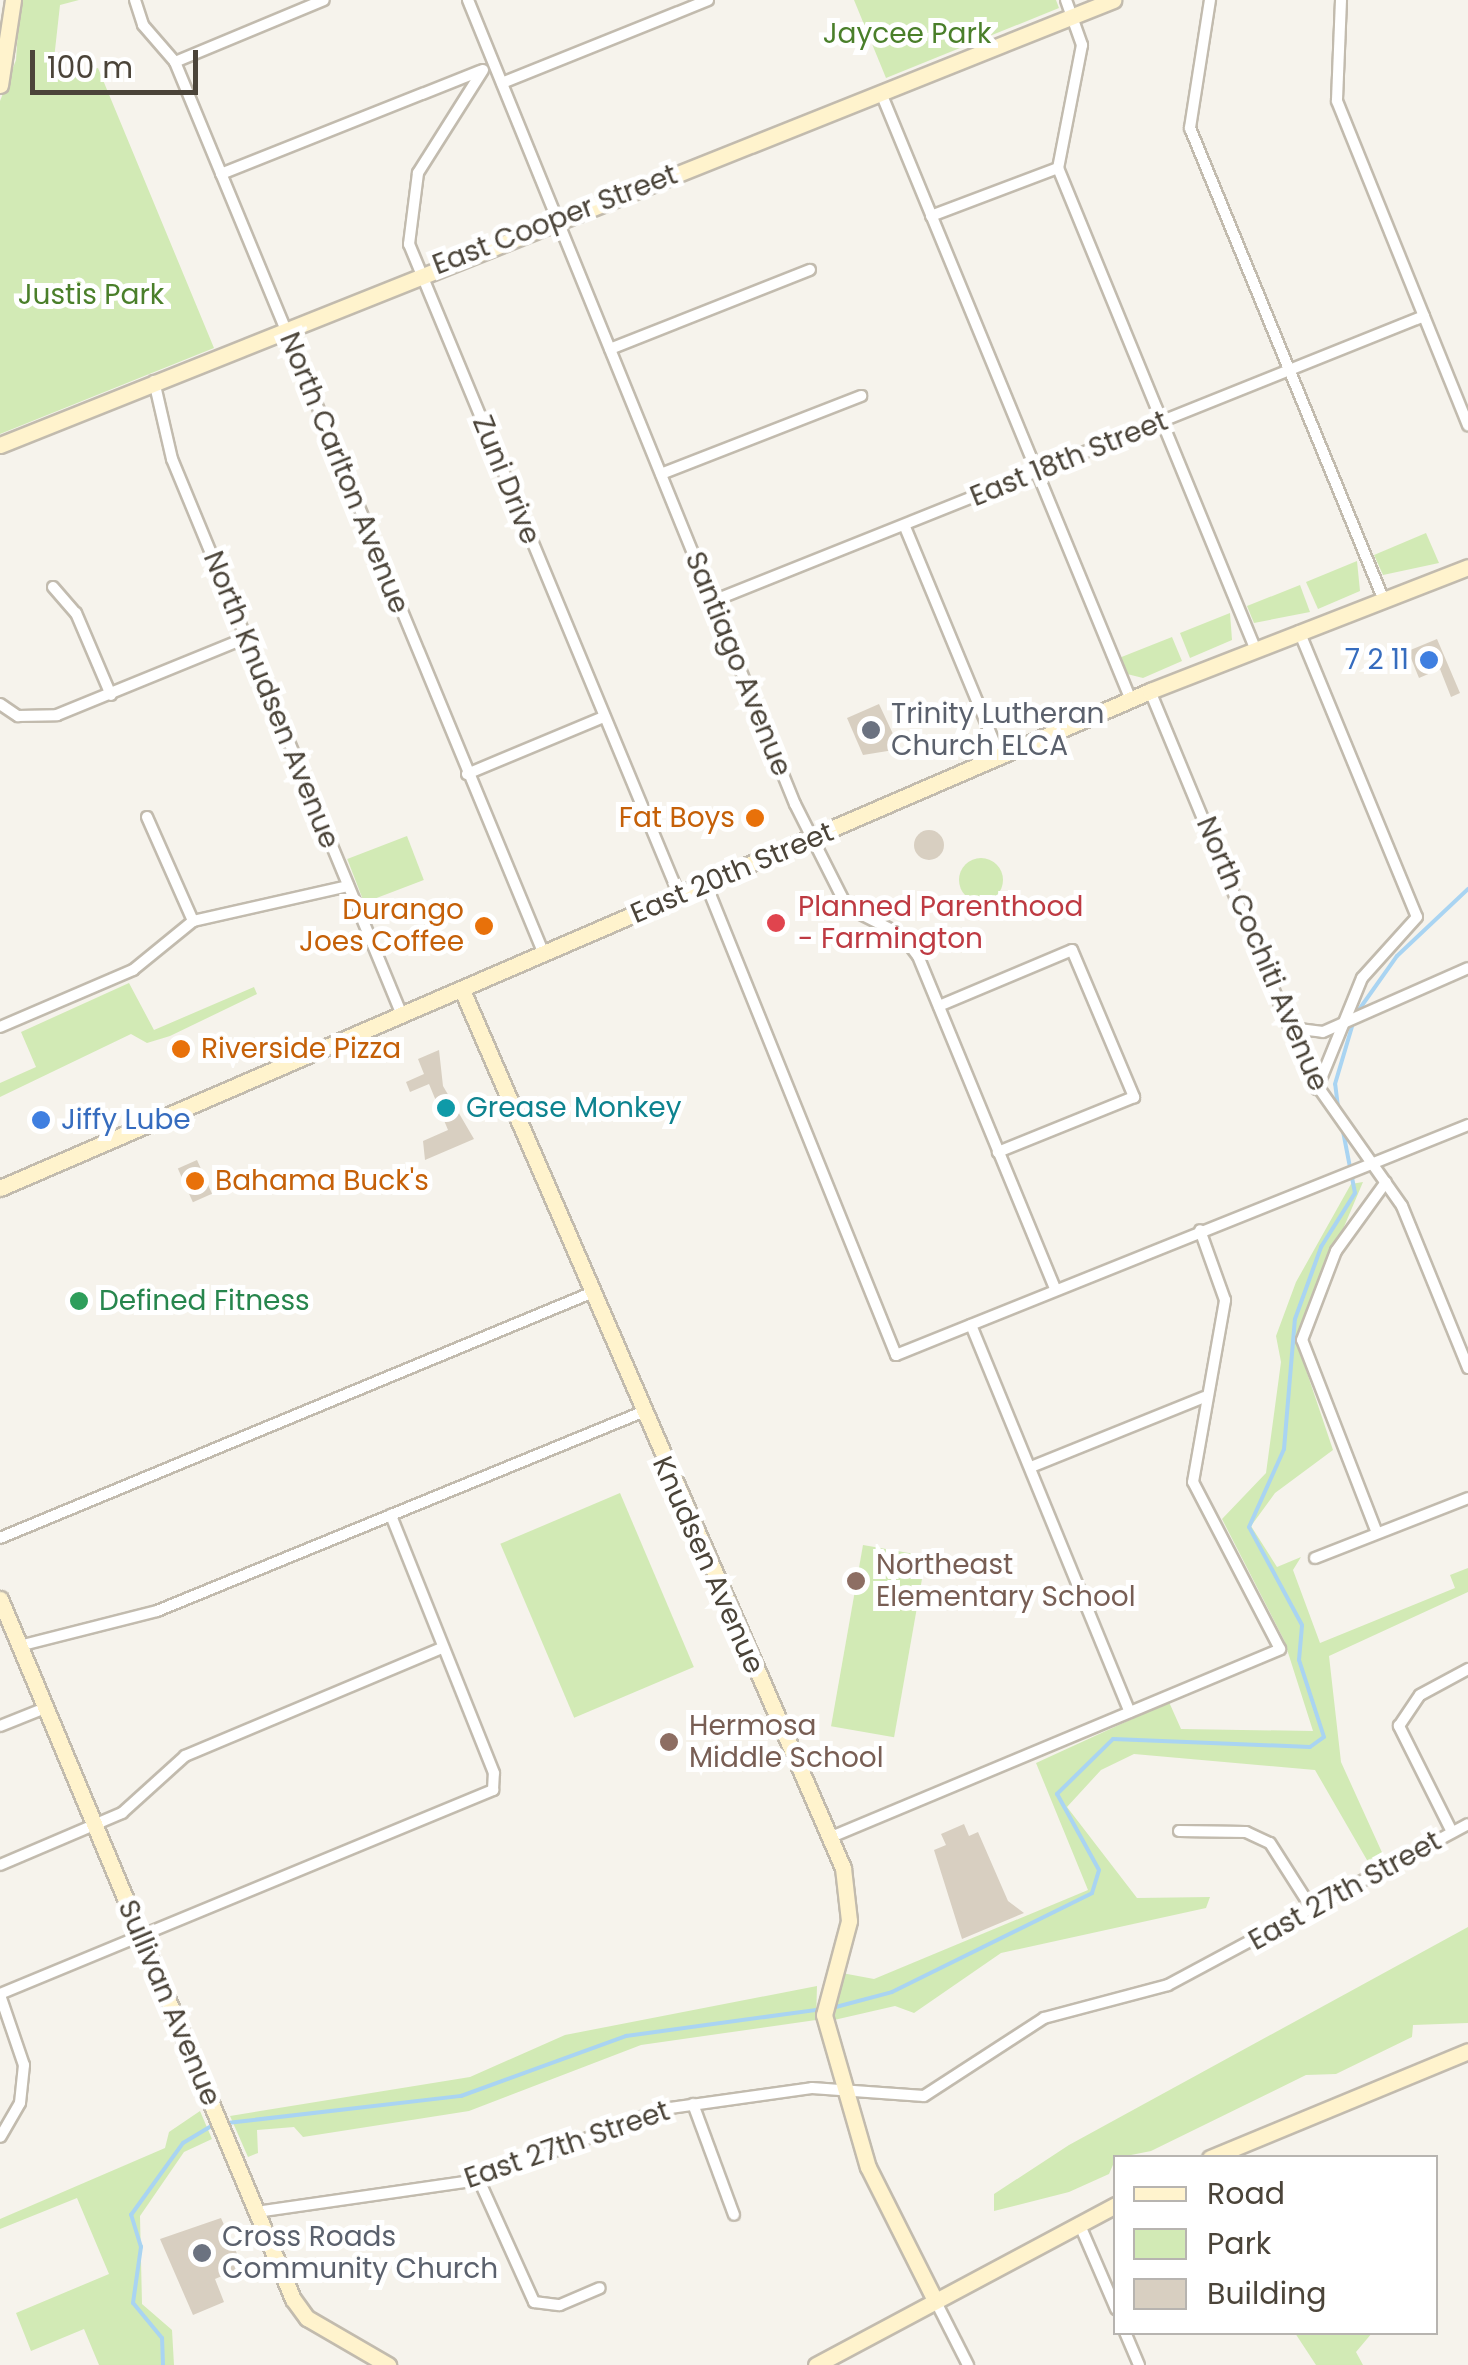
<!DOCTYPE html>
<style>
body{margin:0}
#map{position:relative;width:1468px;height:2365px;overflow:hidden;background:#f6f3ec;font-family:Poppins,sans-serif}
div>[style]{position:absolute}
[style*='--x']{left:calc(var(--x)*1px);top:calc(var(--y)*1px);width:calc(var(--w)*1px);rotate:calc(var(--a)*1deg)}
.green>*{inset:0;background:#d2eab5;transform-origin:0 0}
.round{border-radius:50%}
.stream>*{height:4px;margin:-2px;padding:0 2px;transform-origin:2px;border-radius:2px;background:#a9d4f2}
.building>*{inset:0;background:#d8cfc1;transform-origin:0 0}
.roads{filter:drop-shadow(2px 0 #c2bbae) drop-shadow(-2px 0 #c2bbae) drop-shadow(0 2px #c2bbae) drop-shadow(0 -2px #c2bbae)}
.street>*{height:10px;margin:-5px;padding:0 5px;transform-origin:5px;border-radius:5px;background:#fff}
.secondary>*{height:15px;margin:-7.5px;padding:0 7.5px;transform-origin:7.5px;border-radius:7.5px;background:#fff3cd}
.dots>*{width:28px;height:28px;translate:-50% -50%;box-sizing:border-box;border:5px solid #fff;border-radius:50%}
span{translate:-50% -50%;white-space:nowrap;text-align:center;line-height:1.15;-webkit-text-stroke:10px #fff;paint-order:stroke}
.park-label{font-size:28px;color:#4a7f2a}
.street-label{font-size:28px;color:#4b4439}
.shop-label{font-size:28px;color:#366cbe}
.right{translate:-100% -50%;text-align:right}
.left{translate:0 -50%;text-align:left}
.worship-label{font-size:28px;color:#5b616d}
.food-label{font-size:28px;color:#c56008}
.health-label{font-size:28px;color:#be3a42}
.culture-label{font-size:28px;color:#0d838f}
.leisure-label{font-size:28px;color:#27864d}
.education-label{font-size:28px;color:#785e54}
.legend{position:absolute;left:1113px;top:2155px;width:325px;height:180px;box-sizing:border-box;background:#fff;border:2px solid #b7b4b0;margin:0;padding:12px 18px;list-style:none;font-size:30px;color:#4b4439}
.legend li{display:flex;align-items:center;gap:20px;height:50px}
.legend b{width:50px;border:2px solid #b7b4b0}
.scale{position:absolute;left:30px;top:50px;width:168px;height:45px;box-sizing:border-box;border:5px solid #4b4439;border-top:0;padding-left:12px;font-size:30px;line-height:35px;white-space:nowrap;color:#4b4439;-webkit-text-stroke:8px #fff;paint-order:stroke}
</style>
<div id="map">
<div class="green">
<i style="clip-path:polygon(20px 0,79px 0,60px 5px,52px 77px,98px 68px,214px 348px,0 434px,0 101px,16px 60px)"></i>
<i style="clip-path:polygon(854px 0,1056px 0,1059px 8px,886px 78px)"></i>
<i style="clip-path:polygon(1426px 533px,1439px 563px,1383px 575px,1374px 555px)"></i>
<i style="clip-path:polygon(1357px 561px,1360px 591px,1318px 609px,1306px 582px)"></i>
<i style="clip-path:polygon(1300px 585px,1310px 612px,1254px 623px,1247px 606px)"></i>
<i style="clip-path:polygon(1230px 613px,1232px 640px,1190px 658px,1180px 633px)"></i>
<i style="clip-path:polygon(1172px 637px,1182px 661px,1143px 678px,1127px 674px,1119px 658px)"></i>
<i style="left:407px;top:836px;width:47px;height:64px;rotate:69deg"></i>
<i class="round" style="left:959px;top:858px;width:44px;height:44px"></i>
<i style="clip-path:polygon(129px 983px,154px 1030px,254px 987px,257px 994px,170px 1036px,147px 1043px,131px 1034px,0 1097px,0 1083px,36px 1067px,21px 1032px)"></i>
<i style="clip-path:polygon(1363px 1182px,1296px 1340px,1333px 1450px,1275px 1493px,1251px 1526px,1277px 1567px,1301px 1557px,1293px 1570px,1320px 1643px,1455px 1588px,1450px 1575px,1468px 1568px,1468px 1592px,1329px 1656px,1341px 1762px,1385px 1859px,1371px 1867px,1315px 1770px,1134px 1754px,1101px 1770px,1067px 1807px,1137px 1898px,1210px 1897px,1206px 1908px,1001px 1953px,914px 2013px,895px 2006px,834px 2020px,842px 1973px,874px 1979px,1088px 1890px,1036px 1763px,1169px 1702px,1181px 1729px,1313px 1731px,1284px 1640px,1222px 1519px,1266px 1473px,1281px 1362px,1276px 1336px,1296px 1282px,1351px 1184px)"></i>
<i style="left:620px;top:1493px;width:189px;height:130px;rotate:67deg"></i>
<i style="left:863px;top:1545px;width:64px;height:184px;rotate:10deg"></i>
<i style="clip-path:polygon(1468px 1927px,1468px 2023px,1413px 2025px,1412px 2037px,1336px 2074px,1306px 2075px,1151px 2151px,1116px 2158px,1109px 2174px,1069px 2192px,994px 2211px,994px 2194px,1069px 2145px)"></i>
<i style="clip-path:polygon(817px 1986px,816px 2020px,641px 2045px,469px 2111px,303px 2137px,294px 2127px,257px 2130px,258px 2153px,248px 2157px,230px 2116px,470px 2077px,565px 2035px)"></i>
<i style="clip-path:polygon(200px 2111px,212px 2139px,184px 2152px,140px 2216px,142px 2304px,172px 2330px,174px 2365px,99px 2365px,84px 2329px,31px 2351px,16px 2313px,109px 2274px,77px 2198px,0 2229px,0 2219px,165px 2148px,169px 2132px)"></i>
<i style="clip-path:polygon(1295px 2333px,1372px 2333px,1356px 2352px,1363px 2365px,1316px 2365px)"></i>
</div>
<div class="stream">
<i style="--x:1358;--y:1011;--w:67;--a:-54.7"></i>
<i style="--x:1397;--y:956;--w:98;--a:-43.3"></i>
<i style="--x:1338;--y:1107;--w:23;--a:-97"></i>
<i style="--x:1335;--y:1084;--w:67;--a:-73.5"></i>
<i style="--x:832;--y:2008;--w:62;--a:-14.9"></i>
<i style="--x:892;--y:1992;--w:223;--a:-26.3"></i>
<i style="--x:1092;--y:1893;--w:24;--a:-73"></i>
<i style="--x:1099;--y:1870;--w:87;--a:-118.9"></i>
<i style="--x:1057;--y:1794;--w:78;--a:-44.5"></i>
<i style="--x:1113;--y:1739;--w:197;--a:2.3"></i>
<i style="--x:1310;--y:1747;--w:17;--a:-36"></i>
<i style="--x:1324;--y:1737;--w:81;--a:-108"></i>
<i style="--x:1299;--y:1660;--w:35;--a:-85"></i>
<i style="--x:1302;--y:1625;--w:111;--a:-118.4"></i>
<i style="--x:1249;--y:1527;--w:85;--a:-65.8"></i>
<i style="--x:1284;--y:1449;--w:130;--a:-85.2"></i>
<i style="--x:1295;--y:1319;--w:77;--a:-70.1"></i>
<i style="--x:1321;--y:1247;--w:64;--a:-57.8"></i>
<i style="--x:1355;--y:1193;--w:63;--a:-101"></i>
<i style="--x:227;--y:2123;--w:236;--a:-6.6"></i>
<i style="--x:461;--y:2096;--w:176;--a:-20"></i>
<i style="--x:626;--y:2036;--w:198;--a:-7.8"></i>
<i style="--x:163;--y:2365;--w:27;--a:-92"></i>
<i style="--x:162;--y:2338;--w:45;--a:-129.6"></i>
<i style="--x:133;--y:2303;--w:57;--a:-81.9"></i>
<i style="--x:141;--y:2247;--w:34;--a:-107"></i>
<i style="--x:131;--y:2215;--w:89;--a:-54.2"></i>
<i style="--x:183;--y:2143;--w:35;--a:-31"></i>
</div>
<div class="building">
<i style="clip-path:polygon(1437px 639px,1460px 693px,1451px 697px,1440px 669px,1419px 678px,1408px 651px)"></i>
<i style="clip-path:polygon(879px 704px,900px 749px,863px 755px,847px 718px)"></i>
<i class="round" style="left:914px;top:830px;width:30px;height:30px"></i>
<i style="clip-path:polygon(439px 1050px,443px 1086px,474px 1139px,425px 1160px,423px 1141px,448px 1130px,429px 1084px,410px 1092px,406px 1082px,424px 1074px,418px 1059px)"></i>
<i style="left:197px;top:1160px;width:37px;height:21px;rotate:66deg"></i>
<i style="clip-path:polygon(964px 1824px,969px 1836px,978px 1832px,1008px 1901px,1024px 1913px,962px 1939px,934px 1850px,946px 1845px,941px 1834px)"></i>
<i style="clip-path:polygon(221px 2218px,243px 2267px,215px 2279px,224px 2302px,193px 2315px,160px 2239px)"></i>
</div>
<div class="roads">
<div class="street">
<i style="--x:135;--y:0;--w:26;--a:72"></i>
<i style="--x:143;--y:25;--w:49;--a:49.1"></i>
<i style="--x:175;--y:62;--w:965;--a:67.53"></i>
<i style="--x:468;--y:0;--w:868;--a:67.87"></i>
<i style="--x:795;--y:804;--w:115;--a:63.2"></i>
<i style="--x:847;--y:907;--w:62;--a:27"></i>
<i style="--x:902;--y:935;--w:26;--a:53"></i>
<i style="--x:918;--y:956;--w:361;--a:67.6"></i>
<i style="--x:1066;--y:0;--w:48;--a:70.4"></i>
<i style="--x:1082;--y:45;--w:125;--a:101"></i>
<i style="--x:1058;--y:168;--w:519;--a:67.69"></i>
<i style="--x:1210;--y:0;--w:130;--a:98.9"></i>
<i style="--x:1190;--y:128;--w:508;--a:67.68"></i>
<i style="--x:1341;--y:0;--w:101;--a:92.3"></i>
<i style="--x:1337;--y:101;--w:350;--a:68"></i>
<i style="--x:175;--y:62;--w:161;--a:-22.6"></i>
<i style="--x:483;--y:70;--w:122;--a:122.3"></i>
<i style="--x:418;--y:173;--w:72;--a:97.2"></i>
<i style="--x:409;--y:244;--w:705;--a:67.47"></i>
<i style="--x:502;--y:83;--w:222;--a:-21.9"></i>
<i style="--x:881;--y:93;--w:656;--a:67.62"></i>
<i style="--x:221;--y:174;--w:279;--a:-21.7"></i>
<i style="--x:931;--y:216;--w:136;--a:-20.7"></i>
<i style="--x:610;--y:349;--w:215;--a:-21.6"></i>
<i style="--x:154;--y:381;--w:80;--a:77"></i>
<i style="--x:172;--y:459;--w:602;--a:67.53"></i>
<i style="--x:661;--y:474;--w:215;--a:-21.3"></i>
<i style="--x:905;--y:527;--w:251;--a:67.5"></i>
<i style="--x:53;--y:587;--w:35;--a:49"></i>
<i style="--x:76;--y:613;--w:89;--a:66.9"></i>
<i style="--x:713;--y:601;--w:766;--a:-21.84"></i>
<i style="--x:1299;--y:631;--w:309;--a:67.6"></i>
<i style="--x:1417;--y:917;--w:82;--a:132"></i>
<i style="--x:1362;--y:978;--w:120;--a:112.1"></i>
<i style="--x:1150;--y:691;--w:415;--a:67.5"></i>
<i style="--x:1309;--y:1074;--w:161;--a:54.8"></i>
<i style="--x:1402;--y:1206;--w:175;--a:67.8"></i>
<i style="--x:0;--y:704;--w:22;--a:34"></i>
<i style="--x:18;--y:716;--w:39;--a:-1"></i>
<i style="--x:57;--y:715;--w:204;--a:-22.2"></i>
<i style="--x:467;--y:774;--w:147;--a:-22.7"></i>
<i style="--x:147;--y:817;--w:114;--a:66.1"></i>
<i style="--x:706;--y:884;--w:508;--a:68.03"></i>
<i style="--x:896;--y:1355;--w:617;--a:-21.9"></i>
<i style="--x:939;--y:1006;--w:144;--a:-22.8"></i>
<i style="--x:1072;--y:950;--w:160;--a:67.1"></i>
<i style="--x:1134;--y:1097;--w:147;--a:158"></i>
<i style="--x:0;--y:1027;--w:145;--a:-23.2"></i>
<i style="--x:133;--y:970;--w:77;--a:-39.2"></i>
<i style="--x:193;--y:921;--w:159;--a:-12.7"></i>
<i style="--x:1291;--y:1028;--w:32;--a:7"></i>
<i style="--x:1323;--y:1032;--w:158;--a:-23.8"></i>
<i style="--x:971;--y:1325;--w:418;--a:67.7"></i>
<i style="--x:1031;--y:1467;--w:187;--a:-22"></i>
<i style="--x:1377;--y:1533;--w:207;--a:-111.2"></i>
<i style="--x:1302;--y:1340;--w:95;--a:-69.1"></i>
<i style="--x:1336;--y:1251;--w:85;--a:-54.1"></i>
<i style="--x:0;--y:1538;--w:640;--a:-22.52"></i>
<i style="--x:1315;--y:1558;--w:164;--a:-21.4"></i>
<i style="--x:19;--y:1646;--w:142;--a:-14.2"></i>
<i style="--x:157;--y:1611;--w:522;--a:-22.29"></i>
<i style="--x:0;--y:1726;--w:48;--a:-21.8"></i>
<i style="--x:1179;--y:1831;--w:67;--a:0.9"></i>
<i style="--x:1246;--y:1832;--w:26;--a:25"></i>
<i style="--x:1270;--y:1843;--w:78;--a:57.5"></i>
<i style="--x:1452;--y:1832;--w:119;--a:-116.6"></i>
<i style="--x:1399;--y:1726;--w:37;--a:-56"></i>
<i style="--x:1420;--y:1695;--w:55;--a:-28.4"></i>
<i style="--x:829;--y:1838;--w:489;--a:-22.7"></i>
<i style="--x:1280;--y:1649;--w:188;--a:-117.5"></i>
<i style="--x:1193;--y:1482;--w:185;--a:-80"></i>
<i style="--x:1225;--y:1300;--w:74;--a:-109.7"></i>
<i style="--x:0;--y:1865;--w:133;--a:-23.1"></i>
<i style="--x:122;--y:1813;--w:85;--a:-42.1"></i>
<i style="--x:185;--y:1756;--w:279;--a:-22.8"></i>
<i style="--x:0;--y:1994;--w:534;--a:-22.48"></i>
<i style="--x:493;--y:1790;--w:17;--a:-87"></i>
<i style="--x:494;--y:1773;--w:278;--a:-111.8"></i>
<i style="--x:0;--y:1995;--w:74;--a:71.1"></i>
<i style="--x:24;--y:2065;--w:38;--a:96"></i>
<i style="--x:20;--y:2103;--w:39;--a:120"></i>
<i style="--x:693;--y:2104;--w:118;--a:69.7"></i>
<i style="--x:479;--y:2180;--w:134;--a:65.7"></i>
<i style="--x:534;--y:2302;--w:26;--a:7"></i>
<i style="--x:560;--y:2305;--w:43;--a:-23"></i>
<i style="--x:256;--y:2212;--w:225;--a:-8.2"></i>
<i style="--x:479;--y:2180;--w:197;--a:-21.1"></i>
<i style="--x:663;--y:2109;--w:150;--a:-8"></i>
<i style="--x:812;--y:2088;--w:112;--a:4.1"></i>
<i style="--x:924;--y:2096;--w:143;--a:-33"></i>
<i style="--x:1044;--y:2018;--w:128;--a:-14.9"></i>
<i style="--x:1168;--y:1985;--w:340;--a:-28.2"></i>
<i style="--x:1079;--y:2223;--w:94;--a:66.7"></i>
<i style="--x:935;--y:2300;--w:73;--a:63.1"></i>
<i style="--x:1125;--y:2332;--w:36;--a:67"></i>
</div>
<div class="secondary">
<i style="--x:0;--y:85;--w:86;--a:-81.3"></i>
<i style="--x:0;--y:445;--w:1199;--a:-21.79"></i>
<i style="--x:462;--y:990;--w:957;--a:66.54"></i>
<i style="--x:843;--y:1868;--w:53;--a:83.5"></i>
<i style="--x:849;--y:1921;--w:97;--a:104.9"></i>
<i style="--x:824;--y:2015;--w:158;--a:73.9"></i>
<i style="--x:868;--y:2167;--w:149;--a:63.3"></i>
<i style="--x:0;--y:1188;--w:1253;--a:-23.37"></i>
<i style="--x:1150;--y:691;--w:341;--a:-21.3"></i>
<i style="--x:0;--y:1599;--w:759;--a:67.29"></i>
<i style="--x:293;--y:2299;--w:24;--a:54"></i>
<i style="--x:307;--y:2318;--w:94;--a:30.1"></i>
<i style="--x:1210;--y:2158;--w:279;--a:-22.5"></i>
<i style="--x:816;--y:2365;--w:340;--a:-28.1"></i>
</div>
</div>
<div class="dots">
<i style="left:1429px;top:660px;background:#3f7fe0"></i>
<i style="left:871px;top:730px;background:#6b7280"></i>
<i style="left:755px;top:818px;background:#e8710a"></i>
<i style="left:776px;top:923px;background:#e0444e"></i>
<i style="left:484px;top:926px;background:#e8710a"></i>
<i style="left:181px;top:1049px;background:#e8710a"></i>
<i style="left:446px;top:1108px;background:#0f9aa8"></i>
<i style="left:41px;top:1120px;background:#3f7fe0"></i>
<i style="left:195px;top:1181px;background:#e8710a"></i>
<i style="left:79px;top:1301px;background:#2e9e5b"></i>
<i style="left:856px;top:1581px;background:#8d6e63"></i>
<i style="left:669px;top:1742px;background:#8d6e63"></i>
<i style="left:202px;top:2253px;background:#6b7280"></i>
</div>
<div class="park-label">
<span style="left:907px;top:34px">Jaycee Park</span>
<span style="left:91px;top:295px">Justis Park</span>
</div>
<div class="street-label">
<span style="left:555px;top:220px;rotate:-21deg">East Cooper Street</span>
<span style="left:1069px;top:459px;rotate:-22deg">East 18th Street</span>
<span style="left:344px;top:473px;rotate:68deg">North Carlton Avenue</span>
<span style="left:506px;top:480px;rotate:68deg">Zuni Drive</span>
<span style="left:738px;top:664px;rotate:68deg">Santiago Avenue</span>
<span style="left:271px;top:700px;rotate:68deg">North Knudsen Avenue</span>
<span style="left:732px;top:873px;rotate:-23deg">East 20th Street</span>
<span style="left:1262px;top:954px;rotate:67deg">North Cochiti Avenue</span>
<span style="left:708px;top:1565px;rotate:66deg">Knudsen Avenue</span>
<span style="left:1345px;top:1891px;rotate:-29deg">East 27th Street</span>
<span style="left:169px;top:2003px;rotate:67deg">Sullivan Avenue</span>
<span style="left:567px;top:2145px;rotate:-19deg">East 27th Street</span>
</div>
<div class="shop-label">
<span class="right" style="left:1409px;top:660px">7 2 11</span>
<span class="left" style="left:61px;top:1120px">Jiffy Lube</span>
</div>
<div class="worship-label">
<span class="left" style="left:891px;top:730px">Trinity Lutheran<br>Church ELCA</span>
<span class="left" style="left:222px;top:2253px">Cross Roads<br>Community Church</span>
</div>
<div class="food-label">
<span class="right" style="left:735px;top:818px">Fat Boys</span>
<span class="right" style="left:464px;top:926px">Durango<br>Joes Coffee</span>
<span class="left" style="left:201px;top:1049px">Riverside Pizza</span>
<span class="left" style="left:215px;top:1181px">Bahama Buck's</span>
</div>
<div class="health-label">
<span class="left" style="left:798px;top:923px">Planned Parenthood<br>- Farmington</span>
</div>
<div class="culture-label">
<span class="left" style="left:466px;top:1108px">Grease Monkey</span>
</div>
<div class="leisure-label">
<span class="left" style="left:99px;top:1301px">Defined Fitness</span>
</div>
<div class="education-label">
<span class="left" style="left:876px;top:1581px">Northeast<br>Elementary School</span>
<span class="left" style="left:689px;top:1742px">Hermosa<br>Middle School</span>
</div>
<ul class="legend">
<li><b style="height:12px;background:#fff3cd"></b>Road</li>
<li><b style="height:28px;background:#d2eab5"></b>Park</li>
<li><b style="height:28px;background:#d8cfc1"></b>Building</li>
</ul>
<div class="scale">100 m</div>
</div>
